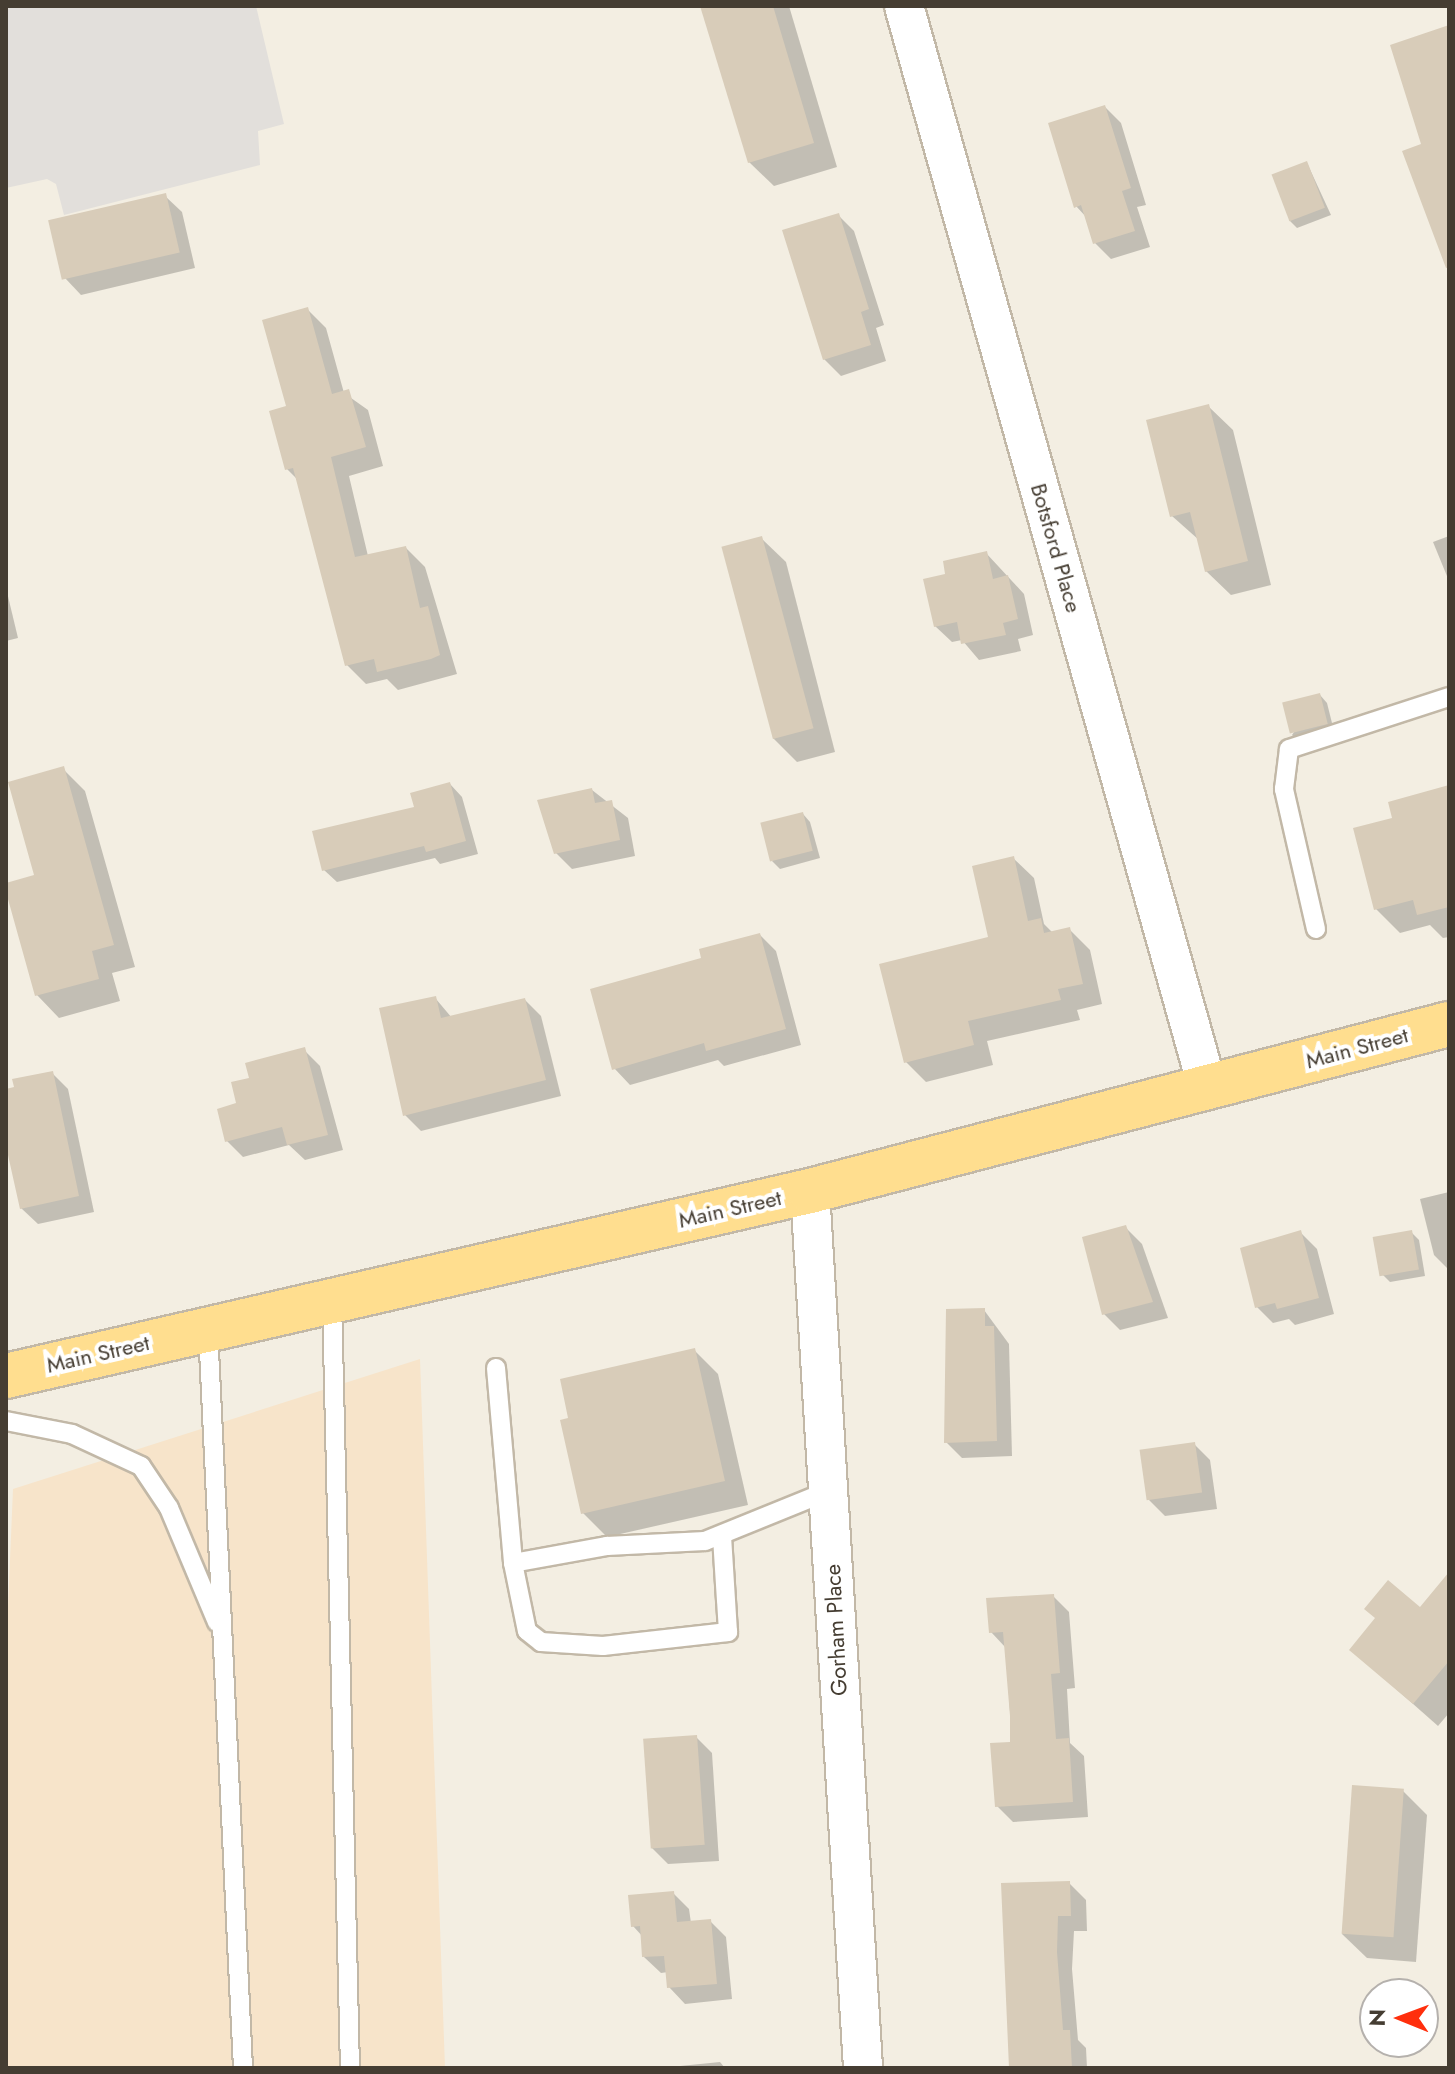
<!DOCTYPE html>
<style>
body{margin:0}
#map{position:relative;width:1455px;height:2074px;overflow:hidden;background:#f3eee2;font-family:Jost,sans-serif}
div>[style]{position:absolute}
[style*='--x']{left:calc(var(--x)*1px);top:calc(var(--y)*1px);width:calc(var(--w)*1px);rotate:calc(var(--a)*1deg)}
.commercial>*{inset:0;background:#f7e4ca}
.parking>*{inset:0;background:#e2dfdb}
.shadow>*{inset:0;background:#0003}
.building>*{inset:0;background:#d8ccb9;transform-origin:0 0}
.roads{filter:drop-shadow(2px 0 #c2b8a7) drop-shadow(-2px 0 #c2b8a7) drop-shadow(0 2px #c2b8a7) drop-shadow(0 -2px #c2b8a7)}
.service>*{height:18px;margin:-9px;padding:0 9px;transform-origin:9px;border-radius:9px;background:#fff}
.minor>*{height:38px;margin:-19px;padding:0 19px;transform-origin:19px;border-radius:19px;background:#fff}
.primary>*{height:44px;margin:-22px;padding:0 22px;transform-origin:22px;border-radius:22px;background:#ffde8f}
span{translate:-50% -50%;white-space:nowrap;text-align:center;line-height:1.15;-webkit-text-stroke:8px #fff;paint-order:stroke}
.street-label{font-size:22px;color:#453d32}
.frame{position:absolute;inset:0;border:8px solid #453d32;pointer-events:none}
.north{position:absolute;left:1359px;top:1978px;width:80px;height:80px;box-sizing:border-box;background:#fff;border:2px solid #b5b1ad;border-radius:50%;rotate:271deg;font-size:22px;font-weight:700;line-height:32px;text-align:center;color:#453d32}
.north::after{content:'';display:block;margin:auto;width:28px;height:36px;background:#ff2f0d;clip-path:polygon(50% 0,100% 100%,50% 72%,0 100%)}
</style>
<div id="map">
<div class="commercial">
<i style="clip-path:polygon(420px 1359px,445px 2068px,6px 2068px,6px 1655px,13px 1489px)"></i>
</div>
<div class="parking">
<i style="clip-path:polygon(6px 6px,256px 6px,284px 124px,258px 131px,260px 165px,64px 215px,56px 184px,47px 179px,6px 188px)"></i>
</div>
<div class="shadow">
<i style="clip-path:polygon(702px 6px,789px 6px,837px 167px,774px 186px,749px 162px)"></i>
<i style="clip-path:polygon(1105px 107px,1121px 123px,1146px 205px,1137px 207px,1150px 247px,1111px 259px,1095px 243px,1087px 218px,1076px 206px)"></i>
<i style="clip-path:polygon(1307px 163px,1331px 215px,1297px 228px,1289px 220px)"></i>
<i style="clip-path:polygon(165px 196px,182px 212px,195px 268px,81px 295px,65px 278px)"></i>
<i style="clip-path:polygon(838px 215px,854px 231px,884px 325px,876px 328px,886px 361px,841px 376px,824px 359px)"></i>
<i style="clip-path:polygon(307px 309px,326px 328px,344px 393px,368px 410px,383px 466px,349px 476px,368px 556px,406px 548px,425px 567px,457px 674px,398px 690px,387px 679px,366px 684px,347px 665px,299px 481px,287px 469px,288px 408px)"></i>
<i style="clip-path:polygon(1208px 406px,1233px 430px,1271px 585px,1231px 595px,1206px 571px,1199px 540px,1172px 516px)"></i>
<i style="clip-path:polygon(1449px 536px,1449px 581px,1433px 542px)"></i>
<i style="clip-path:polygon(761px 538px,786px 562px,835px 752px,797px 762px,773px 738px)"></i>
<i style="clip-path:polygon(986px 553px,1024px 594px,1033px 635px,1018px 639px,1021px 651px,979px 660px,962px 640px,952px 642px,935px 626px)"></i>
<i style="clip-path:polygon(6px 588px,18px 638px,6px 641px)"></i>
<i style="clip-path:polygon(1320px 695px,1327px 703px,1334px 731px,1300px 743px,1292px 735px)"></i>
<i style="clip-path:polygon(63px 769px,85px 791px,135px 967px,112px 973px,120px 1001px,59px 1018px,37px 995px,36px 877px)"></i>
<i style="clip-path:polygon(450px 784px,462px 797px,478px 854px,440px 864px,435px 858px,337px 882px,324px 870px)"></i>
<i style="clip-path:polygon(1449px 787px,1449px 937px,1443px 938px,1430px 925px,1400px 933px,1376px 909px)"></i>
<i style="clip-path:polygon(592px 790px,628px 818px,635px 856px,572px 869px,556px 853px)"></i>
<i style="clip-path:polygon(803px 814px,810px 822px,820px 858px,780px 869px,772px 861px)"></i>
<i style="clip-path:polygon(1013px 858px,1034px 878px,1044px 924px,1053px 933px,1069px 929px,1090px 950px,1102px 1004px,1077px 1010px,1080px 1020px,987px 1041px,993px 1065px,926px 1082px,906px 1062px,990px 939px)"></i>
<i style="clip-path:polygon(760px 935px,776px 951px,801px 1045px,724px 1066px,718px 1060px,630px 1085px,614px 1068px,704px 959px)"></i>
<i style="clip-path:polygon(436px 999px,452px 1018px,525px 1000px,541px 1016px,561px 1096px,421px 1131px,405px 1115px)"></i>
<i style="clip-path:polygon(304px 1050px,320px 1066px,343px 1150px,305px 1160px,289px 1145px,243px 1157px,227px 1141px,251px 1079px)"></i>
<i style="clip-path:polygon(52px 1073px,68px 1089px,94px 1212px,38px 1224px,21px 1208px,6px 1136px,6px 1091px)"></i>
<i style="clip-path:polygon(1449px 1192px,1449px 1270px,1434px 1255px,1420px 1199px)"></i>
<i style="clip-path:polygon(1126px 1228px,1142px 1244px,1168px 1318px,1120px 1330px,1104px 1314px)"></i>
<i style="clip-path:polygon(1300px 1232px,1317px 1249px,1334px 1314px,1295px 1325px,1289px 1319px,1273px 1323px,1257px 1307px)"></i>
<i style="clip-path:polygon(1412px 1233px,1419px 1240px,1425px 1276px,1390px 1282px,1382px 1274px)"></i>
<i style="clip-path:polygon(984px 1310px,1009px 1344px,1012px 1456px,962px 1458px,946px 1442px)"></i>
<i style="clip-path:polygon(694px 1350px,718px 1374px,748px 1505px,607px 1537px,583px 1513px,571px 1419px)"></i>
<i style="clip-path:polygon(1194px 1444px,1210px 1460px,1217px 1509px,1165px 1516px,1149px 1500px)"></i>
<i style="clip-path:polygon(1053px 1596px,1069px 1612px,1075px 1688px,1067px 1689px,1070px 1743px,1084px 1756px,1088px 1817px,1013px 1822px,997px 1806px,1012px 1744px,1006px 1648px,991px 1632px)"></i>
<i style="clip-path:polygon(1449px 1596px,1449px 1713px,1438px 1726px,1352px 1650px)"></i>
<i style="clip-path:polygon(696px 1737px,712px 1753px,719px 1861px,668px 1864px,652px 1848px)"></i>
<i style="clip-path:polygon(1403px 1791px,1427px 1815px,1416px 1962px,1367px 1958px,1342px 1934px)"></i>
<i style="clip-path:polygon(1069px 1883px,1086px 1900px,1087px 1931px,1074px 1931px,1072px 1969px,1078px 2040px,1086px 2048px,1087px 2068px,1011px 2068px,1004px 1885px)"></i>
<i style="clip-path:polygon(673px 1893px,689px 1909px,691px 1923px,710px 1921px,726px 1937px,732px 1999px,685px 2004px,669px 1987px,668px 1972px,661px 1973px,644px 1957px,643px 1937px,633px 1926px)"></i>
<i style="clip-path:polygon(720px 2062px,725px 2068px,670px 2068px,670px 2067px)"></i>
</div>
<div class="building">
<i style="clip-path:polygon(700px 6px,773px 6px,814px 143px,748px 163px)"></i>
<i style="clip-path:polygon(1449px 25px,1449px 267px,1446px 268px,1402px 151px,1421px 144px,1390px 45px)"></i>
<i style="clip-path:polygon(1105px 105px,1131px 188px,1122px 191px,1135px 231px,1093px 244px,1081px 205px,1074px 208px,1048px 123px)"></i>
<i style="left:1307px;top:161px;width:50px;height:38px;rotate:69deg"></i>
<i style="left:166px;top:193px;width:61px;height:121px;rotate:77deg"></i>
<i style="clip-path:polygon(839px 213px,869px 309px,861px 312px,871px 345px,823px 360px,782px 230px)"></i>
<i style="clip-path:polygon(308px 307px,332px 394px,349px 389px,366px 447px,331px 457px,355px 557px,406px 546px,420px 608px,428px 606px,440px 655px,431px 659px,377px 672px,374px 659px,345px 666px,293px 468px,285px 470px,269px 411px,286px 406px,262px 320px)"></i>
<i style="clip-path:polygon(1209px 404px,1248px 561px,1205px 572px,1190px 512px,1170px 517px,1146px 420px)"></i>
<i style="left:762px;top:536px;width:199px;height:42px;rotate:75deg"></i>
<i style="clip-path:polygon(987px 551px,993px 579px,1008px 575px,1018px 619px,1003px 623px,1006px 635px,961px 644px,957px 622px,934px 627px,923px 579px,945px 574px,943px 561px)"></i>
<i style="left:1320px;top:693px;width:32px;height:39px;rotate:76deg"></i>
<i style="clip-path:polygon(64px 766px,114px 945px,92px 951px,99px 979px,35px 996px,6px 892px,6px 883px,34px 875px,8px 782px)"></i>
<i style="clip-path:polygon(450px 782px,466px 841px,426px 852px,424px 846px,322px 871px,312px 831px,414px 807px,410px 793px)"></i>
<i style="clip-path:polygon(1449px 785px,1449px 907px,1417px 915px,1413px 900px,1374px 910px,1353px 828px,1392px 818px,1388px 802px)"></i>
<i style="clip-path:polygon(592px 788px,595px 803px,612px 800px,620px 840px,554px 854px,537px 800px)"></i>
<i style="left:803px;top:812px;width:40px;height:44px;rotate:76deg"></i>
<i style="clip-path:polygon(1014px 856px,1028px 921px,1041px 918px,1044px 933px,1070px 927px,1083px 984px,1058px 989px,1061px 1000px,968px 1021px,974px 1045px,904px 1063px,879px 964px,988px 937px,972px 866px)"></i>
<i style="clip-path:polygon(760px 933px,786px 1029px,706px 1051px,704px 1043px,612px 1070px,590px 989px,701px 958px,699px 949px)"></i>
<i style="clip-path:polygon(436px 996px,441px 1018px,525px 998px,546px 1080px,403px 1116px,379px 1008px)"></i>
<i style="clip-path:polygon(305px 1047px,328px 1135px,287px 1145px,282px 1127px,225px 1142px,217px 1109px,236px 1103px,231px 1082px,249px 1078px,245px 1063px)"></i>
<i style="clip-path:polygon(53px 1071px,79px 1196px,20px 1209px,6px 1146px,6px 1089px,14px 1087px,12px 1079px)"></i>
<i style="clip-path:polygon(1126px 1225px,1153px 1302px,1102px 1315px,1082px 1237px)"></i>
<i style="clip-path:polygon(1301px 1230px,1319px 1298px,1277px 1309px,1275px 1303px,1255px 1308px,1240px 1248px)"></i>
<i style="left:1412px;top:1230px;width:40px;height:40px;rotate:80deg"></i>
<i style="clip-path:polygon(985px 1308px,985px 1326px,994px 1326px,997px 1441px,944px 1443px,946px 1309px)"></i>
<i style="clip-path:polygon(695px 1348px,725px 1481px,581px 1514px,560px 1420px,568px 1418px,560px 1379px)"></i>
<i style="left:1195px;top:1442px;width:51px;height:56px;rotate:82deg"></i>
<i style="clip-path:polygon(1449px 1572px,1449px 1661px,1413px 1704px,1349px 1650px,1375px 1618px,1364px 1609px,1388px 1580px,1420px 1607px)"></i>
<i style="clip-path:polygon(1054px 1594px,1060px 1673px,1051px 1674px,1056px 1739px,1069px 1738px,1073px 1802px,995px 1807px,990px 1743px,1010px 1742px,1010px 1716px,1003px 1632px,989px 1633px,986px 1598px)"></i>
<i style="left:697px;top:1735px;width:110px;height:54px;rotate:86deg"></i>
<i style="left:1352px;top:1785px;width:52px;height:149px;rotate:4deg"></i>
<i style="clip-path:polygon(1070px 1881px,1071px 1916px,1058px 1916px,1057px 1952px,1063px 2030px,1070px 2030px,1072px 2068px,1009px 2068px,1001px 1883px)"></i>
<i style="clip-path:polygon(674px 1891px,677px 1922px,711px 1919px,717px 1984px,667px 1988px,664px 1956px,642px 1957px,640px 1926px,631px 1927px,628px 1895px)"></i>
</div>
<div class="roads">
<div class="service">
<i style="--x:1316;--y:929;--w:144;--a:-102.9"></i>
<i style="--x:1284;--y:789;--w:40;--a:-82.9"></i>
<i style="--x:1289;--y:749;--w:168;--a:-18"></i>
<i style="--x:332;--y:1300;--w:768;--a:88.66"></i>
<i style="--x:208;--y:1329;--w:740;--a:87.29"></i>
<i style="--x:496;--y:1368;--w:196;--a:85"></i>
<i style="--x:513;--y:1563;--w:69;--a:78.4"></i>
<i style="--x:527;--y:1631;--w:18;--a:38"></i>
<i style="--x:541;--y:1642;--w:62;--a:3.7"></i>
<i style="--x:603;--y:1646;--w:126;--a:-6.4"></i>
<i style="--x:728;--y:1632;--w:96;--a:-93.6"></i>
<i style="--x:6;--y:1421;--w:67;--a:11.1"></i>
<i style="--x:72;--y:1434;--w:76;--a:24.9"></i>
<i style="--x:141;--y:1466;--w:50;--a:56.3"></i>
<i style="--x:169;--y:1508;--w:124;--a:67.2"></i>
<i style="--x:513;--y:1563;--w:96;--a:-10.3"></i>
<i style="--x:607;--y:1546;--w:98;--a:-2.9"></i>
<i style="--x:705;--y:1541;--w:133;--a:-22.1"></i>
</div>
<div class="minor">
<i style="--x:904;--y:6;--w:1125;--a:74.32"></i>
<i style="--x:810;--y:1191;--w:879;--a:86.54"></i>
</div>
<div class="primary">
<i style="--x:6;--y:1376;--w:825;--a:-12.96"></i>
<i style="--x:810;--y:1191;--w:660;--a:-14.65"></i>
</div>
</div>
<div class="street-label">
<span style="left:1056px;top:548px;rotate:74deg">Botsford Place</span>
<span style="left:1357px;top:1048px;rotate:-15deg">Main Street</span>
<span style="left:730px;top:1209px;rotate:-13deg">Main Street</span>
<span style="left:98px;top:1354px;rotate:-13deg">Main Street</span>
<span style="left:836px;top:1630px;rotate:-93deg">Gorham Place</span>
</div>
<div class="frame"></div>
<div class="north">N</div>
</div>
